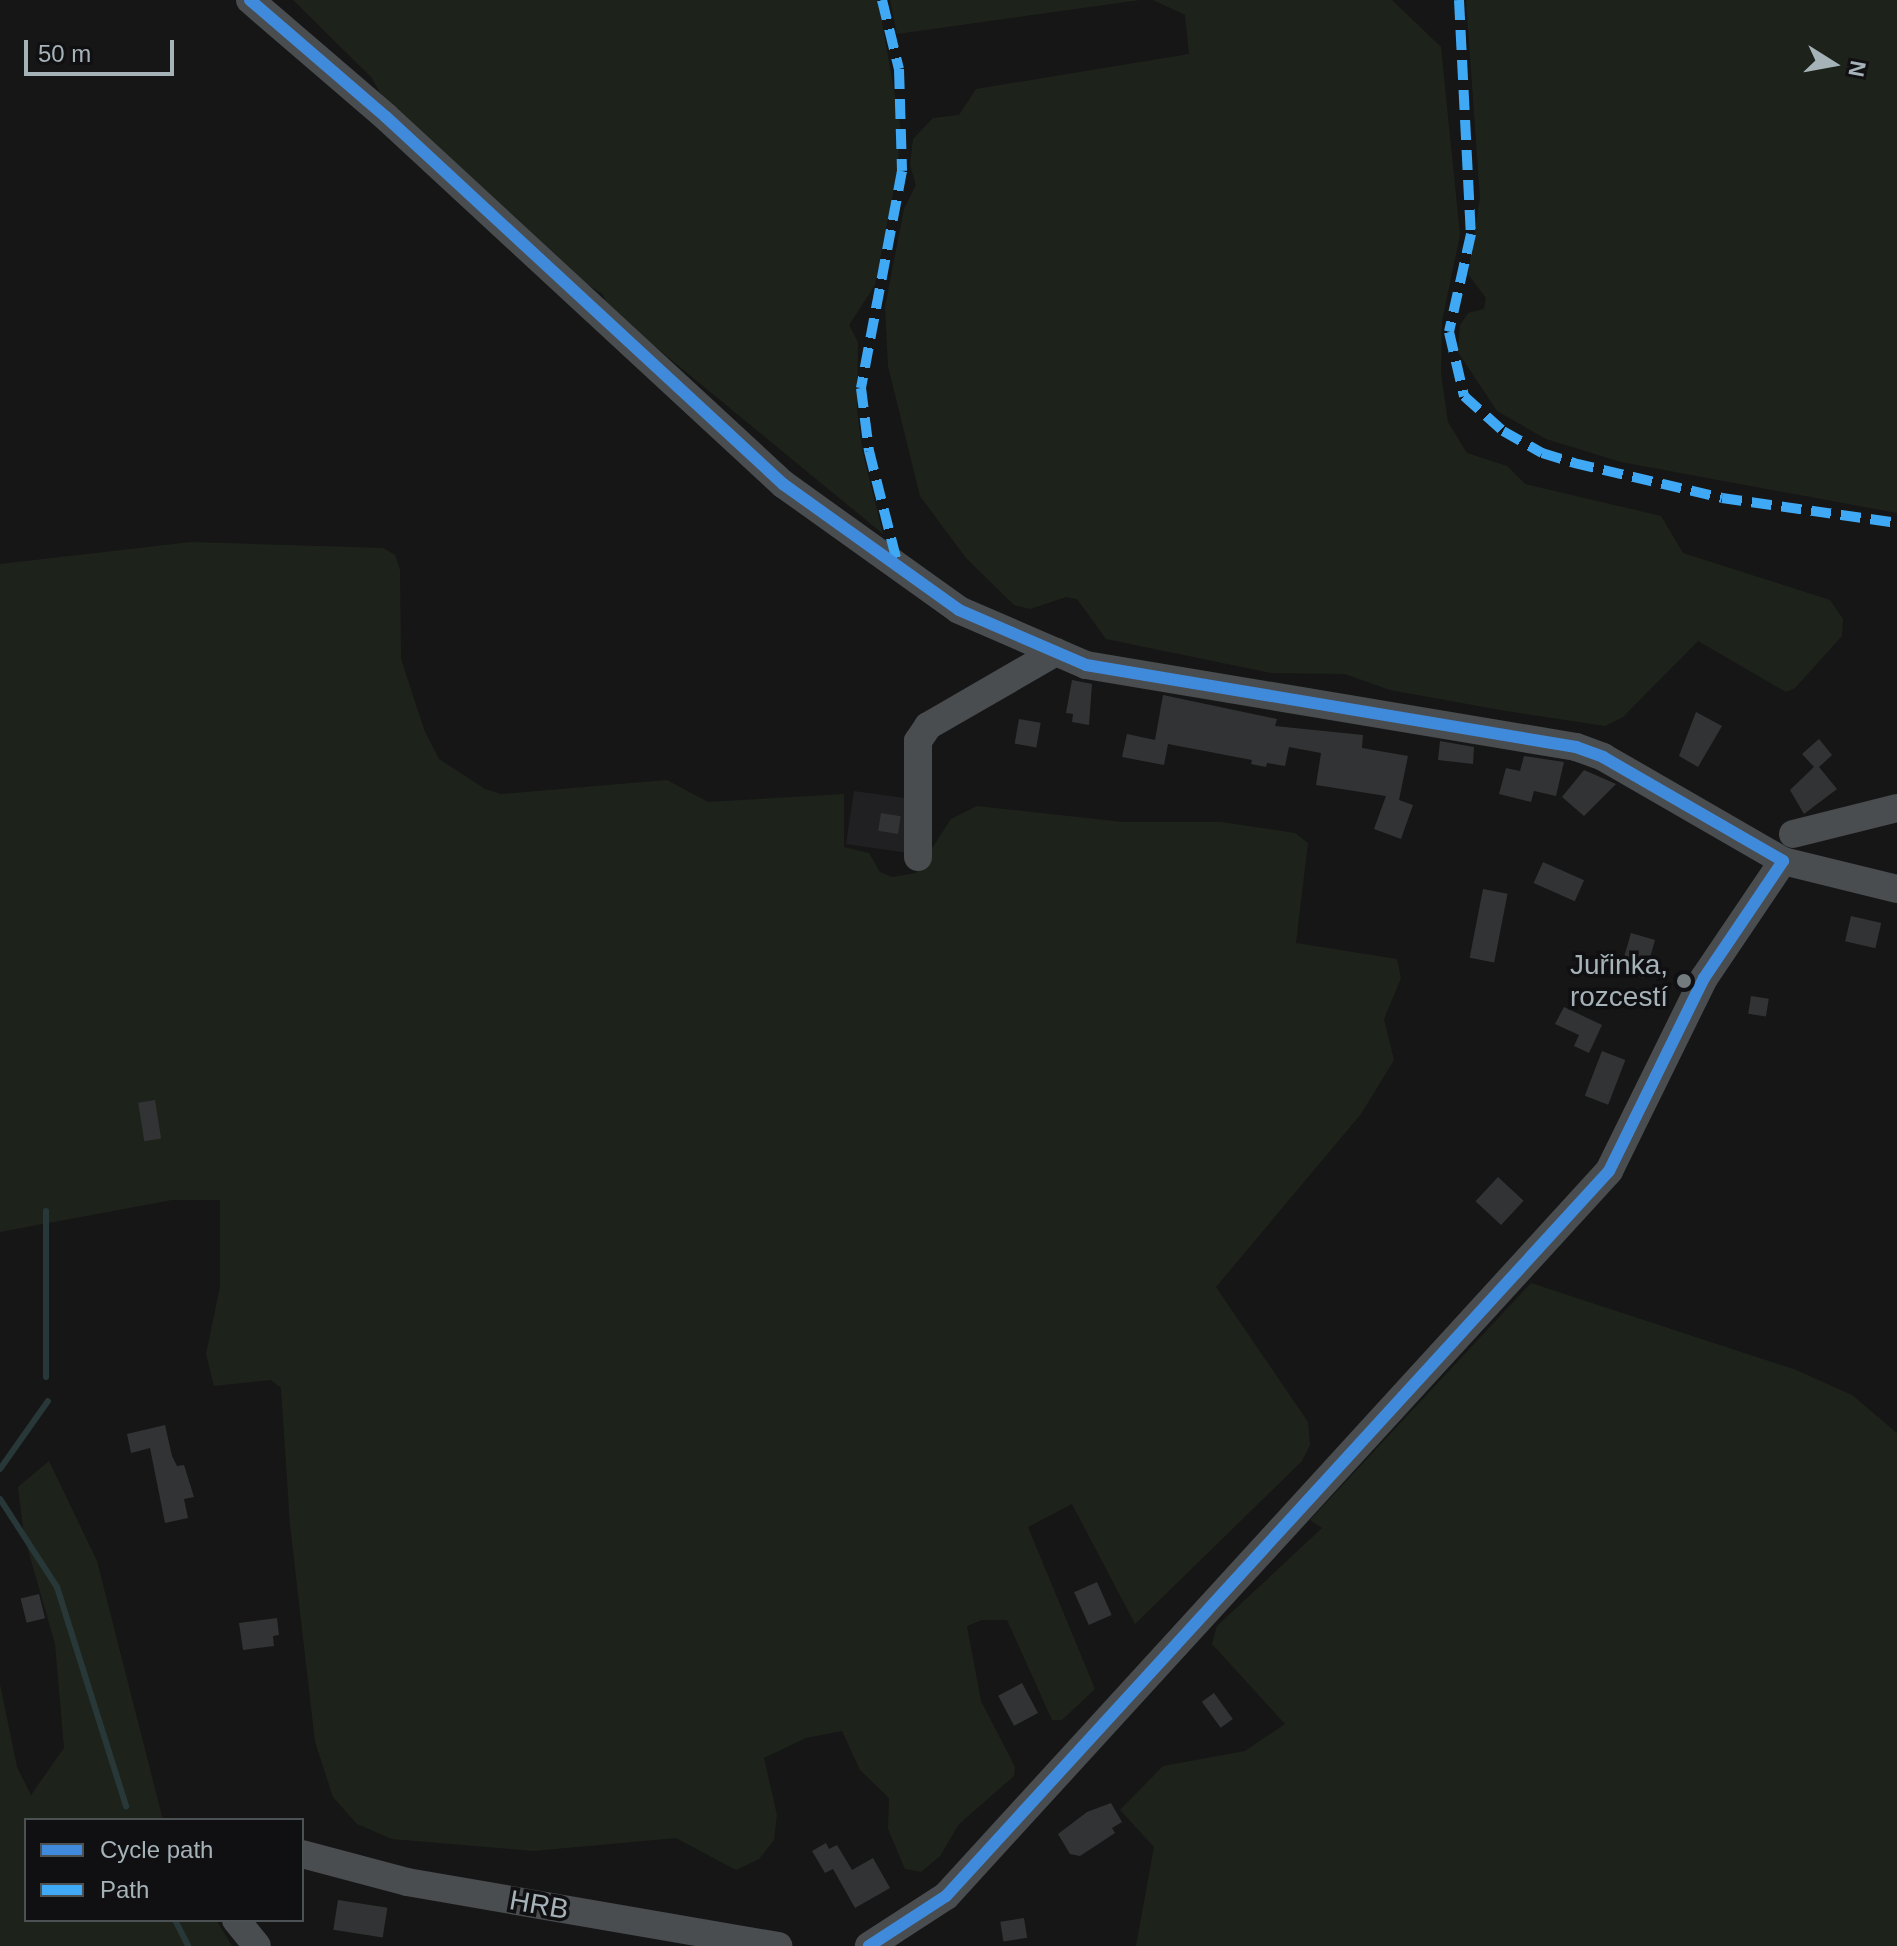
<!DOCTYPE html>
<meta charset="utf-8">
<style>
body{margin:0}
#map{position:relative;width:1897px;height:1946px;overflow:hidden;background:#161616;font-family:Helvetica,sans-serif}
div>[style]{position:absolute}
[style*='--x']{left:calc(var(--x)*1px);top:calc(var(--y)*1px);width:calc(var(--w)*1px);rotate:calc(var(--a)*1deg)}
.built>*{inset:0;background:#202022}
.green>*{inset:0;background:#1d231b}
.stream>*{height:6px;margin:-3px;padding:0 3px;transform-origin:3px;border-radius:3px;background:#283839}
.building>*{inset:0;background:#323334;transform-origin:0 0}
.minor>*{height:28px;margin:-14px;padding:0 14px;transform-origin:14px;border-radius:14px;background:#494d4f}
.quiet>*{height:10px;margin-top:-5px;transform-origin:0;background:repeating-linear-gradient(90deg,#3fa9f5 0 20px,transparent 0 30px)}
.cycleway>*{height:12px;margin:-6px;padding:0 6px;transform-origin:6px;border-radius:6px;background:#408adc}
.dots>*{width:22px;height:22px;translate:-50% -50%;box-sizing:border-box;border:4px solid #101012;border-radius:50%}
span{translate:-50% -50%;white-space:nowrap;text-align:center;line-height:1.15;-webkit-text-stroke:7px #101012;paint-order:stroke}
.poi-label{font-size:28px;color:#a5b2b8}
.right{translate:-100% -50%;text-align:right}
.street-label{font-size:28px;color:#a5b2b8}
.legend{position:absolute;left:24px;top:1818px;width:280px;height:104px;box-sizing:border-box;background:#101012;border:2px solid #4c5154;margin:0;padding:10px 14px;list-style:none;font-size:24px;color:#a5b2b8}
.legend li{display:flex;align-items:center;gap:16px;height:40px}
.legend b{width:40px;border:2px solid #4c5154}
.north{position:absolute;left:1793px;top:24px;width:80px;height:80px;-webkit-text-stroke:6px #101012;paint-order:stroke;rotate:101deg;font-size:22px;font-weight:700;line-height:32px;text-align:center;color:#a5b2b8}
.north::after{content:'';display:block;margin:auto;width:28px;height:36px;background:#a5b2b8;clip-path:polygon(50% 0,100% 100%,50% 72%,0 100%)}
.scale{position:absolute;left:24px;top:40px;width:150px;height:36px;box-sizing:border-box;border:4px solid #a5b2b8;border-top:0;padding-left:10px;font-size:24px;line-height:28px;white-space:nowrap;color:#a5b2b8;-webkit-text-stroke:6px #101012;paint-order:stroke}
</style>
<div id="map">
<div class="built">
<i style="clip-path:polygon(854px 791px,912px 799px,915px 854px,846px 844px)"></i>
</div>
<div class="green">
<i style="clip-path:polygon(293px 0,878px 0,900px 124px,898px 168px,875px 285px,849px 325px,858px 342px,857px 411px,863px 454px,883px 534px,607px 307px,603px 294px,578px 279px,381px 95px,372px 78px)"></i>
<i style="clip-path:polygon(890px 0,1140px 0,897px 34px)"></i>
<i style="clip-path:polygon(1153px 0,1392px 0,1441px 47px,1460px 235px,1442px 321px,1441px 374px,1448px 422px,1467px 453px,1507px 466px,1525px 484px,1661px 516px,1683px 553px,1830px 600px,1843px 619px,1842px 636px,1795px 688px,1786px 692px,1698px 641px,1623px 717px,1605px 726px,1506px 711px,1390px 690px,1345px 674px,1271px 673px,1106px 639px,1077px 599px,1066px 597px,1030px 609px,1014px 605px,966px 558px,920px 496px,888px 366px,885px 307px,904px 209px,916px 185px,910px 165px,913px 139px,933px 118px,959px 115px,976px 89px,1189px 54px,1185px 15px)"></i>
<i style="clip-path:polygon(1466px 0,1897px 0,1897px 513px,1621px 462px,1546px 439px,1497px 411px,1458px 352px,1460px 325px,1468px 313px,1484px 309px,1486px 298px,1468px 274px,1480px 198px)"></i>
<i style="clip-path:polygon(191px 542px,383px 548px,395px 555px,400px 570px,401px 659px,425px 732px,439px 759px,485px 789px,501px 794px,667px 780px,708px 802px,844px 794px,844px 847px,869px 853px,880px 872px,892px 877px,916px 873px,951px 819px,977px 806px,1123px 822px,1221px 822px,1295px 833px,1308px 843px,1296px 943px,1397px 959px,1401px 978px,1384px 1019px,1394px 1060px,1361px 1114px,1216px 1287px,1308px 1422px,1310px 1445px,1302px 1461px,1135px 1624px,1072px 1504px,1028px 1527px,1095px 1689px,1062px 1720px,1052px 1720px,1007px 1620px,982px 1620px,967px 1626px,981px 1701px,1015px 1767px,1014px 1776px,959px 1824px,940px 1856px,921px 1872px,905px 1869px,888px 1829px,889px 1798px,860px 1770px,842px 1731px,806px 1738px,764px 1758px,777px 1815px,774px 1840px,759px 1859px,736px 1870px,676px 1838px,533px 1851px,392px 1839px,357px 1824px,333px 1797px,315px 1742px,290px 1525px,281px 1388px,271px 1380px,214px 1386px,206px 1354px,220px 1287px,220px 1200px,172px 1200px,0 1232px,0 564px)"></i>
<i style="clip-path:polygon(1531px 1283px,1796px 1370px,1852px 1395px,1897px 1433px,1897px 1946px,1136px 1946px,1154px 1847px,1120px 1810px,1163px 1766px,1245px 1751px,1285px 1724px,1212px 1644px,1217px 1626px,1322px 1528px,1310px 1520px)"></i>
<i style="clip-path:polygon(49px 1461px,97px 1561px,163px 1820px,26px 1820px,26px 1920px,216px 1920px,232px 1946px,0 1946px,0 1684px,17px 1767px,31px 1795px,64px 1748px,55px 1644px,24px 1536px,18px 1487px)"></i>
</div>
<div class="stream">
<i style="--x:46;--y:1377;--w:166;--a:-90"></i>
<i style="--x:0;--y:1469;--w:83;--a:-54.8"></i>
<i style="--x:0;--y:1499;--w:105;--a:57.1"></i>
<i style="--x:57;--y:1587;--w:230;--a:72.5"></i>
<i style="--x:175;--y:1920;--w:29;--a:63"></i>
</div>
<div class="building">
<i style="clip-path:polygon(1072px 680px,1092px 684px,1089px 725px,1072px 722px,1073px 714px,1066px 713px)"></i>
<i style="clip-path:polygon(1163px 695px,1277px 719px,1275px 726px,1363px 735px,1362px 748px,1408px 756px,1399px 800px,1413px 805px,1401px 839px,1374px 829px,1386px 796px,1316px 785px,1321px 753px,1289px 747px,1285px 766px,1267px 763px,1266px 767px,1251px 764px,1252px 760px,1168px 744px,1164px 765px,1122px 757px,1127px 734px,1155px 740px)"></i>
<i style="clip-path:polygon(1696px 712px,1722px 726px,1698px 767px,1679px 756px)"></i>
<i style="left:1019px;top:719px;width:22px;height:25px;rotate:10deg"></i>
<i style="clip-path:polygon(1819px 739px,1832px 755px,1819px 767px,1837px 789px,1804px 814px,1790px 790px,1814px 767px,1802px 754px)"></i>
<i style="clip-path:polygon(1440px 741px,1474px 747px,1473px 764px,1438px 760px)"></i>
<i style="clip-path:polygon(1524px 756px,1564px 762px,1556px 796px,1534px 791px,1531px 802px,1499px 794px,1506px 768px,1520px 771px)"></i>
<i style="clip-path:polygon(1584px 770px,1616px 784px,1584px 816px,1562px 797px)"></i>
<i style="left:881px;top:813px;width:20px;height:18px;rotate:9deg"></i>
<i style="left:1543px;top:862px;width:45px;height:23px;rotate:24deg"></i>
<i style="left:1483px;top:889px;width:25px;height:70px;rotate:11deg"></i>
<i style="left:1851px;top:916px;width:31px;height:26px;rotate:13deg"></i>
<i style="left:1631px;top:933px;width:25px;height:40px;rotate:16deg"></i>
<i style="left:1751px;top:996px;width:18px;height:18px;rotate:9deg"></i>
<i style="clip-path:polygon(1564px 1007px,1602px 1025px,1589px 1053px,1574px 1046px,1579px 1035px,1555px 1024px)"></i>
<i style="left:1602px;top:1051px;width:25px;height:48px;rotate:21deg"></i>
<i style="left:155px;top:1100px;width:39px;height:17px;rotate:81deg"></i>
<i style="left:1498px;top:1177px;width:35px;height:33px;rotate:43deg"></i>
<i style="clip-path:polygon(165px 1425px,172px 1456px,177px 1466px,184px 1465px,194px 1497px,184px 1499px,188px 1518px,165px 1523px,150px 1448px,131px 1453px,127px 1434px)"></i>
<i style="left:1097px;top:1582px;width:36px;height:25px;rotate:66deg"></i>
<i style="left:39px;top:1594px;width:25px;height:19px;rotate:76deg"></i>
<i style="clip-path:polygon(277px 1618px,279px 1635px,273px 1636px,274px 1646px,243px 1650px,239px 1623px)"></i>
<i style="left:1022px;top:1683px;width:34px;height:27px;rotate:62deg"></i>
<i style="left:1214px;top:1693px;width:32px;height:15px;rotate:54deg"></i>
<i style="clip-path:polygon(1111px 1803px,1122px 1822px,1112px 1828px,1115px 1833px,1080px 1856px,1070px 1854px,1058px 1834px,1087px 1812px)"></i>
<i style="clip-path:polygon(826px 1843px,829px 1849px,837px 1845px,852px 1870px,873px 1858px,890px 1888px,855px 1908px,833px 1869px,825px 1873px,812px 1851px)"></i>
<i style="left:338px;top:1900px;width:50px;height:30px;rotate:9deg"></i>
<i style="left:1024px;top:1918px;width:20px;height:24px;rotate:81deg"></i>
</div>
<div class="minor">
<i style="--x:250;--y:0;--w:179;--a:40.7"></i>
<i style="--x:386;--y:117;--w:541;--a:42.75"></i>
<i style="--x:783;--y:484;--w:216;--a:35.6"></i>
<i style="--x:959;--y:610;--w:138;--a:23.4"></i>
<i style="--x:1086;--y:665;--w:497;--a:9.5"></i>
<i style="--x:1576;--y:747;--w:29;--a:20"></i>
<i style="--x:1603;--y:757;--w:208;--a:30"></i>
<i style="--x:1783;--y:861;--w:141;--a:124"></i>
<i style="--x:1704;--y:978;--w:215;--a:116.2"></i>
<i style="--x:1609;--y:1171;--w:982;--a:132.44"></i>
<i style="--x:946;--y:1896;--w:92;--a:147"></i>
<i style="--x:1793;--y:834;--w:107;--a:-14"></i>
<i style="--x:918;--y:857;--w:116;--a:-90"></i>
<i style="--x:918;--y:741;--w:18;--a:-56"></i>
<i style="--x:928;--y:726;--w:148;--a:-30"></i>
<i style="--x:1783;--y:861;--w:117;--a:13.8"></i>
<i style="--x:302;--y:1854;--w:109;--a:14.9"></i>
<i style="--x:407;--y:1882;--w:377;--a:9.8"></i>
<i style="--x:236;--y:1920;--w:33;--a:51"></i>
</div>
<div class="quiet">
<i style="--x:882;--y:0;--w:71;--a:76.2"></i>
<i style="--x:899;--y:69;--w:102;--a:88.3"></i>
<i style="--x:902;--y:171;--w:221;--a:100.7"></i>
<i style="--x:861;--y:388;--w:64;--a:82.8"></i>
<i style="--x:869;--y:451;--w:119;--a:75.8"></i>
<i style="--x:1459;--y:0;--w:234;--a:87.1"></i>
<i style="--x:1471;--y:234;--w:100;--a:102.7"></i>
<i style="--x:1449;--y:332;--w:66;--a:76.8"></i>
<i style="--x:1464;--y:396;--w:52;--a:41.9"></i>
<i style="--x:1503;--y:431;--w:45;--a:29.4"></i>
<i style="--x:1542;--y:453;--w:34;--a:17"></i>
<i style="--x:1574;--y:463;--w:152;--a:13.3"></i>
<i style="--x:1722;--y:498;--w:177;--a:8.1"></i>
</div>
<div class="cycleway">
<i style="--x:250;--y:0;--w:179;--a:40.7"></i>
<i style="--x:386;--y:117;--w:541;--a:42.75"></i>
<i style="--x:783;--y:484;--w:216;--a:35.6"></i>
<i style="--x:959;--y:610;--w:138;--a:23.4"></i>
<i style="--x:1086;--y:665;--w:497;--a:9.5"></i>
<i style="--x:1576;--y:747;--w:29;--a:20"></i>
<i style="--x:1603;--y:757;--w:208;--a:30"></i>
<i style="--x:1783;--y:861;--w:141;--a:124"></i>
<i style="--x:1704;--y:978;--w:215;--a:116.2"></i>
<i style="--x:1609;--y:1171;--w:982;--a:132.44"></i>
<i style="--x:946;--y:1896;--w:92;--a:147"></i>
</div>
<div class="dots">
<i style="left:1684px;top:981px;background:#737b7f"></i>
</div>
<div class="poi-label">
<span class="right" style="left:1668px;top:981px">Juřinka,<br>rozcestí</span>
</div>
<div class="street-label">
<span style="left:539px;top:1905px;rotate:10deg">HRB</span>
</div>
<ul class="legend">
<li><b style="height:10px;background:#408adc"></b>Cycle path</li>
<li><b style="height:10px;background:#3fa9f5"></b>Path</li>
</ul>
<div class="north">N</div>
<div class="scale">50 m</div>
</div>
